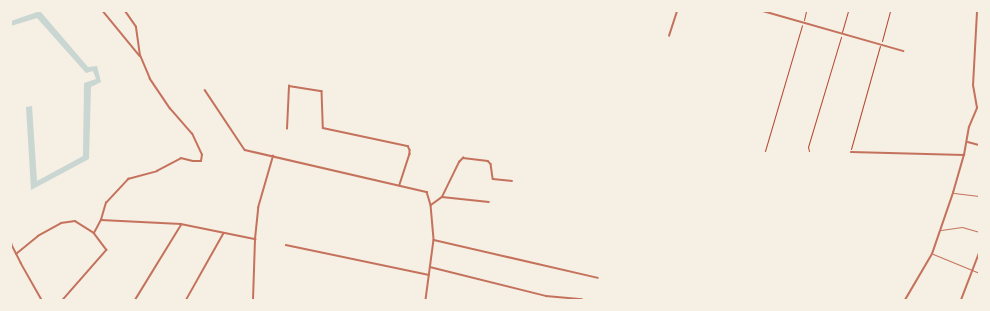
<!DOCTYPE html>
<style>
body{margin:0}
#map{position:relative;width:990px;height:311px;overflow:hidden;background:#f6efe4;font-family:"Fira Sans Condensed",sans-serif}
div>[style]{position:absolute}
[style*='--x']{left:calc(var(--x)*1px);top:calc(var(--y)*1px);width:calc(var(--w)*1px);rotate:calc(var(--a)*1deg)}
.water>*{inset:0;background:#c9d6d2}
.path>*{height:1px;margin:-0.5px;padding:0 0.5px;transform-origin:0.5px;border-radius:0.5px;background:#b5482f}
.service>*{height:1px;margin:-0.5px;padding:0 0.5px;transform-origin:0.5px;border-radius:0.5px;background:#c5725c}
.minor>*{height:1.5px;margin:-0.75px;padding:0 0.75px;transform-origin:0.75px;border-radius:0.75px;background:#c5725c}
span{translate:-50% -50%;white-space:nowrap;text-align:center;line-height:1.15;-webkit-text-stroke:3.5px #f6efe4;paint-order:stroke}
.frame{position:absolute;inset:0;border:12px solid #f6efe4;pointer-events:none}
</style>
<div id="map">
<div class="water">
<i style="clip-path:polygon(40px 11px,88px 67px,97px 66px,101px 82px,91px 87px,89px 159px,31px 190px,26px 107px,32px 106px,37px 181px,83px 156px,84px 83px,96px 79px,93px 71px,86px 73px,37px 18px,11px 26px,11px 21px)"></i>
</div>
<div class="path">
<i style="--x:804;--y:20;--w:9;--a:-77"></i>
<i style="--x:842;--y:32;--w:22;--a:-74"></i>
<i style="--x:882;--y:41;--w:31;--a:-75"></i>
<i style="--x:851;--y:149;--w:107;--a:-74.3"></i>
<i style="--x:765;--y:151;--w:131;--a:-73.6"></i>
<i style="--x:809;--y:151;--w:4;--a:-104"></i>
<i style="--x:808;--y:147;--w:115;--a:-73.3"></i>
</div>
<div class="service">
<i style="--x:954;--y:193;--w:25;--a:7"></i>
<i style="--x:941;--y:230;--w:21;--a:-8"></i>
<i style="--x:962;--y:227;--w:18;--a:16"></i>
<i style="--x:933;--y:254;--w:50;--a:22.4"></i>
</div>
<div class="minor">
<i style="--x:103;--y:11;--w:58;--a:50.6"></i>
<i style="--x:763;--y:11;--w:146;--a:15.9"></i>
<i style="--x:669;--y:36;--w:26;--a:-72"></i>
<i style="--x:205;--y:90;--w:72;--a:56.3"></i>
<i style="--x:245;--y:150;--w:187;--a:13"></i>
<i style="--x:427;--y:192;--w:14;--a:73"></i>
<i style="--x:431;--y:205;--w:35;--a:85"></i>
<i style="--x:434;--y:240;--w:61;--a:97.6"></i>
<i style="--x:977;--y:108;--w:22;--a:-100"></i>
<i style="--x:973;--y:86;--w:75;--a:-86.9"></i>
<i style="--x:287;--y:129;--w:43;--a:-87.3"></i>
<i style="--x:289;--y:86;--w:33;--a:9"></i>
<i style="--x:322;--y:91;--w:37;--a:88"></i>
<i style="--x:323;--y:128;--w:87;--a:12"></i>
<i style="--x:408;--y:146;--w:4;--a:63"></i>
<i style="--x:410;--y:150;--w:4;--a:90"></i>
<i style="--x:410;--y:154;--w:33;--a:108"></i>
<i style="--x:968;--y:142;--w:11;--a:15"></i>
<i style="--x:851;--y:152;--w:113;--a:1.5"></i>
<i style="--x:442;--y:197;--w:39;--a:-64"></i>
<i style="--x:459;--y:162;--w:6;--a:-45"></i>
<i style="--x:463;--y:158;--w:25;--a:7"></i>
<i style="--x:488;--y:161;--w:4;--a:45"></i>
<i style="--x:491;--y:164;--w:15;--a:82"></i>
<i style="--x:493;--y:179;--w:19;--a:6"></i>
<i style="--x:431;--y:205;--w:14;--a:-36"></i>
<i style="--x:442;--y:197;--w:47;--a:6.1"></i>
<i style="--x:11;--y:217;--w:18;--a:90"></i>
<i style="--x:101;--y:220;--w:80;--a:2.9"></i>
<i style="--x:181;--y:224;--w:76;--a:11.5"></i>
<i style="--x:94;--y:233;--w:15;--a:-62"></i>
<i style="--x:101;--y:220;--w:18;--a:-74"></i>
<i style="--x:106;--y:203;--w:33;--a:-47"></i>
<i style="--x:128;--y:179;--w:30;--a:-15"></i>
<i style="--x:157;--y:171;--w:27;--a:-28"></i>
<i style="--x:181;--y:158;--w:12;--a:14"></i>
<i style="--x:193;--y:161;--w:8;--a:0"></i>
<i style="--x:201;--y:161;--w:6;--a:-81"></i>
<i style="--x:202;--y:155;--w:23;--a:-115"></i>
<i style="--x:192;--y:134;--w:33;--a:-131"></i>
<i style="--x:170;--y:109;--w:36;--a:-124"></i>
<i style="--x:150;--y:79;--w:25;--a:-113"></i>
<i style="--x:140;--y:56;--w:29;--a:-98"></i>
<i style="--x:136;--y:27;--w:19;--a:-125"></i>
<i style="--x:11;--y:239;--w:6;--a:81"></i>
<i style="--x:12;--y:245;--w:20;--a:63"></i>
<i style="--x:21;--y:263;--w:43;--a:60.4"></i>
<i style="--x:434;--y:240;--w:168;--a:13"></i>
<i style="--x:286;--y:245;--w:146;--a:11.8"></i>
<i style="--x:16;--y:254;--w:28;--a:-39"></i>
<i style="--x:38;--y:236;--w:26;--a:-29"></i>
<i style="--x:61;--y:223;--w:14;--a:-8"></i>
<i style="--x:75;--y:221;--w:22;--a:32"></i>
<i style="--x:94;--y:233;--w:21;--a:53"></i>
<i style="--x:107;--y:250;--w:67;--a:131.3"></i>
<i style="--x:430;--y:267;--w:120;--a:14"></i>
<i style="--x:546;--y:296;--w:36;--a:5"></i>
<i style="--x:135;--y:300;--w:88;--a:-58.5"></i>
<i style="--x:186;--y:300;--w:76;--a:-60.7"></i>
<i style="--x:253;--y:300;--w:61;--a:-88.1"></i>
<i style="--x:255;--y:239;--w:31;--a:-84"></i>
<i style="--x:258;--y:208;--w:54;--a:-73.9"></i>
<i style="--x:905;--y:300;--w:53;--a:-59.6"></i>
<i style="--x:932;--y:254;--w:65;--a:-71"></i>
<i style="--x:953;--y:193;--w:40;--a:-74"></i>
<i style="--x:964;--y:155;--w:28;--a:-80"></i>
<i style="--x:969;--y:127;--w:21;--a:-67"></i>
<i style="--x:961;--y:300;--w:50;--a:-69"></i>
</div>
<div class="frame"></div>
</div>
